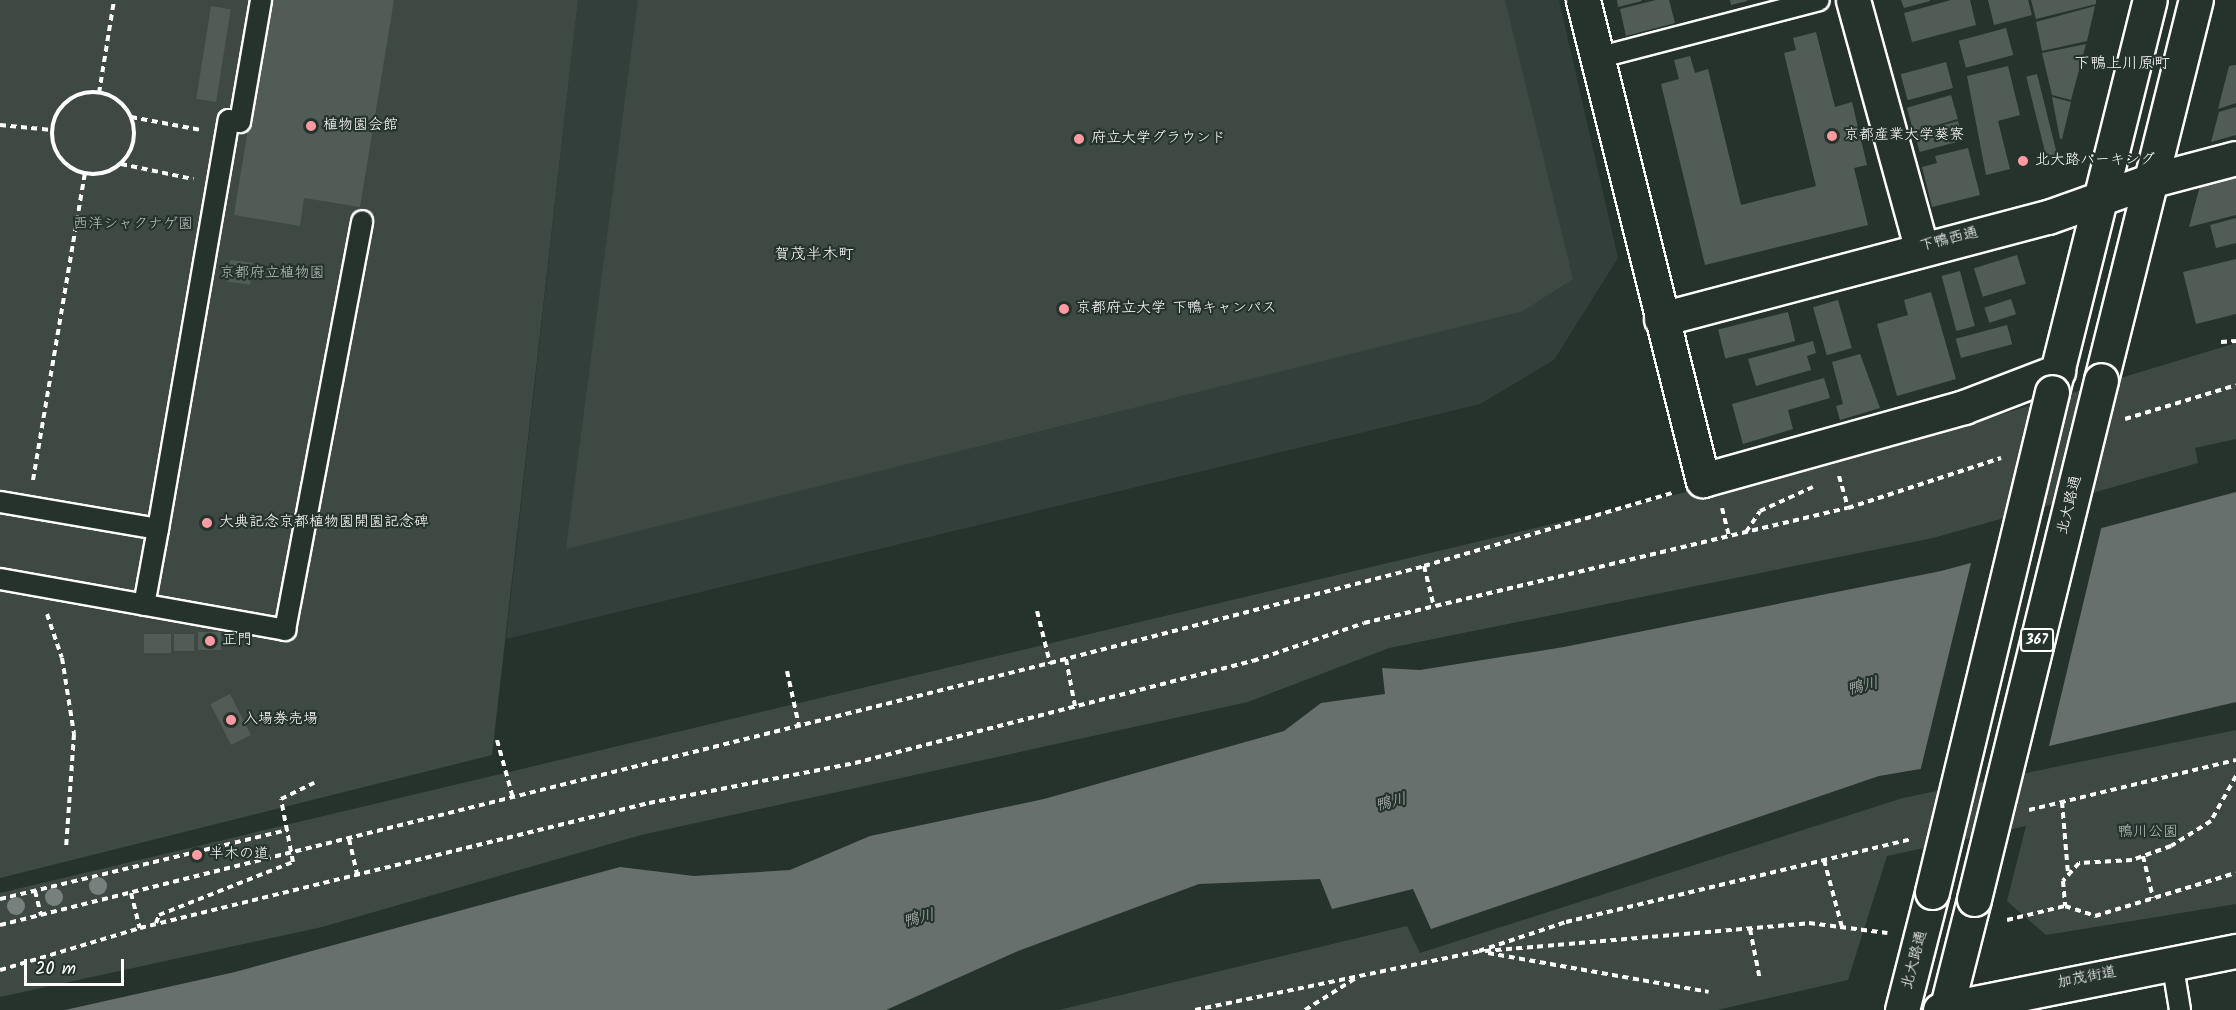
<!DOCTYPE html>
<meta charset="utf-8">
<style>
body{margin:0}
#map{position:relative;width:2236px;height:1010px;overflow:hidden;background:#26332d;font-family:Kalam,"Klee One",sans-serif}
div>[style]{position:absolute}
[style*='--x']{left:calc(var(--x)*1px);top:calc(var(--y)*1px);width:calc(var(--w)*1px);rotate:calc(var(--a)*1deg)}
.built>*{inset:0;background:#333f3a}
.green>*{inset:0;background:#3e4944}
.water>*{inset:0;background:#67706c}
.pier>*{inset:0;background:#26332d}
.building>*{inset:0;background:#515c57;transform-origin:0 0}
.path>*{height:4px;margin-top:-2px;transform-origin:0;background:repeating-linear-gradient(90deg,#fff 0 6px,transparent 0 10.5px)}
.path>.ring{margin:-2px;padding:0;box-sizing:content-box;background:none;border:4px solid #fff;border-radius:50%}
.roads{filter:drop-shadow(2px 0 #fff) drop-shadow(-2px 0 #fff) drop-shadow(0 2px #fff) drop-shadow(0 -2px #fff)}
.service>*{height:20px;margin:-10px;padding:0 10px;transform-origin:10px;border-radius:10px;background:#26332d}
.minor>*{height:33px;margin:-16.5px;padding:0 16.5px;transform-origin:16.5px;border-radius:16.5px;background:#26332d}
.tertiary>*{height:33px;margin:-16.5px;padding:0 16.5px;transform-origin:16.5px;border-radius:16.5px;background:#26332d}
.trunk>*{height:33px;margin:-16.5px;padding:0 16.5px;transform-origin:16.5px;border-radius:16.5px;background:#26332d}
.bridges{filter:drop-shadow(2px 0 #fff) drop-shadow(-2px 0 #fff) drop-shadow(0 2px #fff) drop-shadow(0 -2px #fff)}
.trunk-bridge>*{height:33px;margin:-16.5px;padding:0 16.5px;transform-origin:16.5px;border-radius:16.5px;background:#26332d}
.trees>*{width:18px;height:18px;margin:-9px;border-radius:50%;background:#78807d}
.dots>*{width:16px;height:16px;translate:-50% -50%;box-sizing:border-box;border:3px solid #26332d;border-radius:50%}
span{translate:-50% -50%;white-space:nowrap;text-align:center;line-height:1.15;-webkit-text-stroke:4.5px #26332d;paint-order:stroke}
.shield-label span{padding:2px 4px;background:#26332d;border:2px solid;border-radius:4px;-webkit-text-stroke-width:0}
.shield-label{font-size:14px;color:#fff;font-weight:700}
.poi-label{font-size:15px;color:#fff}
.left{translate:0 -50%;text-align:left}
.park-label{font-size:15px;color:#bbbfbe}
.street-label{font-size:15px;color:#fff}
.neighbourhood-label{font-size:16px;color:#fff}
.water-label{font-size:16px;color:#b3b8b6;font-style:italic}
.scale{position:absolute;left:24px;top:959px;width:100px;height:27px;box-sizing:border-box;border:3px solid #fff;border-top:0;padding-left:8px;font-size:18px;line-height:21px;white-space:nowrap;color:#fff;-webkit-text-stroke:4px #26332d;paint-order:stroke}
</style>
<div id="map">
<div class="built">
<i style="clip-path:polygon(578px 0,1559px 0,1618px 258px,1554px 360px,1480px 404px,506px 639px)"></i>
</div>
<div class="green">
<i style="clip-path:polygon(0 0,578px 0,492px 755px,0 878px)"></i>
<i style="clip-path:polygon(638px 0,1505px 0,1573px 279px,1523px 311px,566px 549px)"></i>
<i style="clip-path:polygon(2236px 343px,2236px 439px,2195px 448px,2198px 463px,1933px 538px,1389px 648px,1248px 702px,641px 835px,322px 927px,0 997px,0 893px,1956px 428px)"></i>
<i style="clip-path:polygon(2236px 730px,2236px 904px,2046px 935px,2007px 901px,2026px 826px,1887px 856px,1848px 980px,1717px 1010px,1059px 1010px,1407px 926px,1420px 953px,1903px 798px)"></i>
</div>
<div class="water">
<i style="clip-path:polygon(2236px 492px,2236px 702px,2032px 750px,1879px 776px,1431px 929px,1413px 889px,1332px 909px,1320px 879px,1199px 884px,1018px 951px,886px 1010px,65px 1010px,235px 972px,620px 867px,694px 876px,790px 870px,870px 836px,1044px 799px,1284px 731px,1321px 703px,1385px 694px,1382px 668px,1420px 670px,1564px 647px,1941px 571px)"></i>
</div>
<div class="pier">
<i style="clip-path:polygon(2102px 525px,2048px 750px,1920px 772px,1972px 559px)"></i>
</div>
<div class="building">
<i style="clip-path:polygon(269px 0,394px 0,360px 207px,304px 198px,300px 226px,234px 215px)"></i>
<i style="clip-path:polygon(1617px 0,1641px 0,1642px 1px,1618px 7px)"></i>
<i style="clip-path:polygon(1656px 0,1669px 0,1675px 23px,1626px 36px,1620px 9px)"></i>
<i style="clip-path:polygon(1730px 0,1747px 0,1747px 1px,1731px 5px)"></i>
<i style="clip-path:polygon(1901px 0,1930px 0,1930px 1px,1904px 8px)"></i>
<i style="clip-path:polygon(1951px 0,1970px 0,1976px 25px,1912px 42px,1904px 13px)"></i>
<i style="clip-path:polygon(1988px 0,2028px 0,2032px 15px,1994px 25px)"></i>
<i style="clip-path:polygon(2031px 0,2096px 0,2096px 4px,2036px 19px)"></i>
<i style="left:211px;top:6px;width:20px;height:94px;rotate:9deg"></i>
<i style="clip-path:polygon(2095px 6px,2087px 41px,2042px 51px,2036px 22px)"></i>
<i style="left:2006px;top:28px;width:28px;height:49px;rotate:75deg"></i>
<i style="clip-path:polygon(1816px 32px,1835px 107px,1852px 102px,1867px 165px,1854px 168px,1868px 225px,1705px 265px,1661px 84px,1679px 79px,1674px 60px,1690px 56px,1695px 73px,1708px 69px,1741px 205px,1816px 186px,1784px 53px,1796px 50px,1793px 38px)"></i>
<i style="clip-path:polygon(2086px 44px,2071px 100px,2052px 95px,2042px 53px)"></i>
<i style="left:1946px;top:62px;width:27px;height:47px;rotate:75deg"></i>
<i style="clip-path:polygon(2236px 65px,2236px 103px,2218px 109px,2229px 66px)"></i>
<i style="clip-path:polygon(2008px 66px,2020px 115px,1998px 121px,2010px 169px,1986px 175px,1967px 76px)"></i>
<i style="left:2037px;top:74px;width:84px;height:11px;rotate:76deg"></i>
<i style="left:1951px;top:95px;width:25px;height:46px;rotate:74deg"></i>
<i style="clip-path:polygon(2052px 97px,2071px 102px,2062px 139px,2060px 139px)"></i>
<i style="clip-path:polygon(2236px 107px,2236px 135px,2211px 142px,2219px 112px)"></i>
<i style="left:1958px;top:121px;width:20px;height:45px;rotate:75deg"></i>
<i style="clip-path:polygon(1968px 148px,1980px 195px,1932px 207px,1922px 167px,1937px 163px,1935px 156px)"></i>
<i style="clip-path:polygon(2236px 174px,2236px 215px,2189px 227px,2201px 182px)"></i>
<i style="clip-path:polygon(2236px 218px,2236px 243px,2216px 248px,2210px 225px)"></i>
<i style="left:2017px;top:255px;width:30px;height:45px;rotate:73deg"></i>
<i style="clip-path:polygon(2236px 259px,2236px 314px,2196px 324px,2183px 272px)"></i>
<i style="left:230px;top:260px;width:23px;height:22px;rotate:7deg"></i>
<i style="left:1960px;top:271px;width:57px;height:19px;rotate:75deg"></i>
<i style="clip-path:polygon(1931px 292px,1956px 379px,1897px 396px,1877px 324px,1908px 315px,1904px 300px)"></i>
<i style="left:2011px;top:299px;width:16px;height:28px;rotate:72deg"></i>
<i style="left:1838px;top:300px;width:50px;height:26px;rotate:74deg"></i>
<i style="left:1788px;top:312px;width:30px;height:72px;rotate:76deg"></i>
<i style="left:2007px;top:325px;width:20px;height:53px;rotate:75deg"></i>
<i style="clip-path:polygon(1813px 341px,1816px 353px,1807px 356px,1811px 370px,1756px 386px,1748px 359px)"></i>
<i style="clip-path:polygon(1860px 354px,1880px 408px,1840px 420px,1836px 406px,1843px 404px,1832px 362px)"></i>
<i style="clip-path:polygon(1824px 378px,1830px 398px,1788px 410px,1793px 429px,1743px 444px,1732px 404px)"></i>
<i style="left:221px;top:632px;width:18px;height:23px;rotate:90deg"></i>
<i style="left:144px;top:634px;width:27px;height:19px"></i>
<i style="left:174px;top:634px;width:20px;height:17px"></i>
<i style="left:230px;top:694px;width:46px;height:22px;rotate:63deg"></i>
</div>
<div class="path">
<i class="ring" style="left:52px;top:92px;width:78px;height:78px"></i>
<i style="--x:99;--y:93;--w:94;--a:-80.8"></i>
<i style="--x:131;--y:117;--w:71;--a:10.5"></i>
<i style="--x:0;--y:125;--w:52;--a:5.5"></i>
<i style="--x:121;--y:164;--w:74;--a:11.8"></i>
<i style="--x:2221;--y:342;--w:15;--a:-4"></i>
<i style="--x:2125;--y:419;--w:116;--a:-17"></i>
<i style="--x:1839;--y:476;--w:33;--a:74"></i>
<i style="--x:33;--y:480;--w:310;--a:-80.4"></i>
<i style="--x:1722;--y:508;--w:30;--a:76"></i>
<i style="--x:1746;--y:532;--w:25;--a:-56"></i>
<i style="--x:1760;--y:511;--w:58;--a:-24.4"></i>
<i style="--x:1424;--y:566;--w:42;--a:76.3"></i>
<i style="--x:1037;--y:611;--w:54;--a:76"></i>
<i style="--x:47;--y:614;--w:46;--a:71.2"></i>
<i style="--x:62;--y:658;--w:77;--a:81"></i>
<i style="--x:74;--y:734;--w:115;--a:94"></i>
<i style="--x:1066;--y:659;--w:48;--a:79.2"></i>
<i style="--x:787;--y:671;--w:56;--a:77.7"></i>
<i style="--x:497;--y:740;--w:60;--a:74.6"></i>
<i style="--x:2236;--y:776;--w:51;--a:119.1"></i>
<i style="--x:2211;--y:821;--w:47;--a:148"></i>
<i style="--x:2171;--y:846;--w:41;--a:160.3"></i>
<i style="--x:2132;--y:860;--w:53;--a:176.8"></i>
<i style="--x:2079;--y:863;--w:24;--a:132"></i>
<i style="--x:2063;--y:881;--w:25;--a:85"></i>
<i style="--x:2065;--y:906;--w:32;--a:18"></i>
<i style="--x:2095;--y:916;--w:147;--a:-17"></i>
<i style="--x:2062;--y:802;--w:72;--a:85.2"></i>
<i style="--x:2029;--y:810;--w:213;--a:-13.6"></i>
<i style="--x:349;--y:839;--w:39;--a:77"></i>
<i style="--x:2143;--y:856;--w:43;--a:76.6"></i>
<i style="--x:1824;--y:860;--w:69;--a:75"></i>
<i style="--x:35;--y:891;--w:25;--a:76"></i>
<i style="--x:131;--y:893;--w:36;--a:76"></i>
<i style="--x:0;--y:899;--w:296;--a:-13.5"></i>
<i style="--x:2007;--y:920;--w:60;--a:-13.6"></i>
<i style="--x:156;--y:923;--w:9;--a:-69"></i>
<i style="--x:159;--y:915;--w:144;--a:-21.6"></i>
<i style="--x:293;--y:862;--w:64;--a:-100.8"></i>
<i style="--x:281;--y:799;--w:37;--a:-26"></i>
<i style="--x:0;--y:925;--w:1082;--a:-14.01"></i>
<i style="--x:1050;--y:663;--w:386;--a:-14.5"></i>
<i style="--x:1424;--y:566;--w:259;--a:-16.4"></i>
<i style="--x:1750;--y:929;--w:52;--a:78.9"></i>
<i style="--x:1485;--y:951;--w:325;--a:-4.9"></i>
<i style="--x:1809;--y:923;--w:79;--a:7.3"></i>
<i style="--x:1488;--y:953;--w:224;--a:10"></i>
<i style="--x:0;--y:970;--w:146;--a:-16.7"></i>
<i style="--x:140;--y:928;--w:524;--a:-13.8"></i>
<i style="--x:649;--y:803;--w:210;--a:-11"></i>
<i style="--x:855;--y:763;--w:411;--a:-14.4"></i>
<i style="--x:1253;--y:661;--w:117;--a:-18.9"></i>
<i style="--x:1364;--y:623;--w:497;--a:-13.4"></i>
<i style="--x:1848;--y:508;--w:161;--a:-18.1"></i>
<i style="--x:1195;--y:1010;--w:290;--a:-11.7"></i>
<i style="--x:1479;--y:951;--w:92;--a:-18.4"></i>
<i style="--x:1566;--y:922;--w:355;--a:-13.5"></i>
<i style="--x:1305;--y:1010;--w:60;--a:-32.1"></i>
</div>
<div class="roads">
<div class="service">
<i style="--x:1597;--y:58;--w:229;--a:-14.6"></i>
<i style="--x:0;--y:502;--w:160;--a:9.7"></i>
<i style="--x:158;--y:529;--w:77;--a:100.4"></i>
<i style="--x:158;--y:529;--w:415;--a:-80.2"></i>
<i style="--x:229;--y:120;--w:11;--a:10"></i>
<i style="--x:240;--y:122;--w:124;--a:-80.2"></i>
<i style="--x:0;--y:579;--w:290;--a:10.1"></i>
<i style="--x:285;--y:630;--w:416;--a:-79.3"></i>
<i style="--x:2172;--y:961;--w:50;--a:80.7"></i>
</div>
<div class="minor">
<i style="--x:1583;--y:0;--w:495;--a:76"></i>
<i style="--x:1703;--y:480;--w:271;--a:-15.6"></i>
<i style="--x:1964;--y:407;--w:101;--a:-21"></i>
<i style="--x:1853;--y:0;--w:256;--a:74.6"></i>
<i style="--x:1661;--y:319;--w:400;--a:-14.8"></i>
<i style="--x:2048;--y:217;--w:107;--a:-19.6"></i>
<i style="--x:2149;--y:181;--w:90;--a:-14.8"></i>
</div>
<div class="tertiary">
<i style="--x:1940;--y:1010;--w:302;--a:-11.3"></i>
</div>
<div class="trunk">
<i style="--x:2101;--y:380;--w:392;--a:-76"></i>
<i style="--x:2052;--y:392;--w:404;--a:-76"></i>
<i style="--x:1902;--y:1010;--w:122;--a:-75.7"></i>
<i style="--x:1946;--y:1010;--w:114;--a:-75.8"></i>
</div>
</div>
<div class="bridges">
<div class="trunk-bridge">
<i style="--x:1932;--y:892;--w:514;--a:-76.5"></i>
<i style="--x:1974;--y:899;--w:534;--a:-76.25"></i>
</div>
</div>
<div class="trees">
<i style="left:98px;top:886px"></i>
<i style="left:54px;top:897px"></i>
<i style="left:16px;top:906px"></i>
</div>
<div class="dots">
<i style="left:311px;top:126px;background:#ff9aa2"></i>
<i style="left:1832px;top:136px;background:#ff9aa2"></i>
<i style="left:1079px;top:139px;background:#ff9aa2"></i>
<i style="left:2023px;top:161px;background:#ff9aa2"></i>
<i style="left:1064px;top:309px;background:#ff9aa2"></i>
<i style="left:207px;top:523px;background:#ff9aa2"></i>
<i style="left:210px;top:641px;background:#ff9aa2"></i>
<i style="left:231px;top:720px;background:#ff9aa2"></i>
<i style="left:197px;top:855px;background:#ff9aa2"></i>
</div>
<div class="shield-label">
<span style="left:2037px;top:640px">367</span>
</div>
<div class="poi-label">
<span class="left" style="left:323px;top:126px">植物園会館</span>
<span class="left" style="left:1844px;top:136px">京都産業大学葵寮</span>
<span class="left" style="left:1091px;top:139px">府立大学グラウンド</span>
<span class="left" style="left:2035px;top:161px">北大路パーキング</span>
<span class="left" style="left:1076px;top:309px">京都府立大学 下鴨キャンパス</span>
<span class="left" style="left:219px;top:523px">大典記念京都植物園開園記念碑</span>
<span class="left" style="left:222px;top:641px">正門</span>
<span class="left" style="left:243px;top:720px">入場券売場</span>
<span class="left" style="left:209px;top:855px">半木の道</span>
</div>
<div class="park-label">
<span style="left:133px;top:225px">西洋シャクナゲ園</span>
<span style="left:272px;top:274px">京都府立植物園</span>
<span style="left:2148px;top:833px">鴨川公園</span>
</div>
<div class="street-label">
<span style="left:1949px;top:240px;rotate:-14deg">下鴨西通</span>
<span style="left:2070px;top:505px;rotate:-76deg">北大路通</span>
<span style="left:1915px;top:960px;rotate:-75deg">北大路通</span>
<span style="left:2087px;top:978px;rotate:-11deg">加茂街道</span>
</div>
<div class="neighbourhood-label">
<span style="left:2122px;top:64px">下鴨上川原町</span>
<span style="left:814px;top:255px">賀茂半木町</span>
</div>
<div class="water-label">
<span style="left:1863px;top:687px;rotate:-14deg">鴨川</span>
<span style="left:1391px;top:803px;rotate:-14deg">鴨川</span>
<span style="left:919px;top:919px;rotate:-14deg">鴨川</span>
</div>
<div class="scale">20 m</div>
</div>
